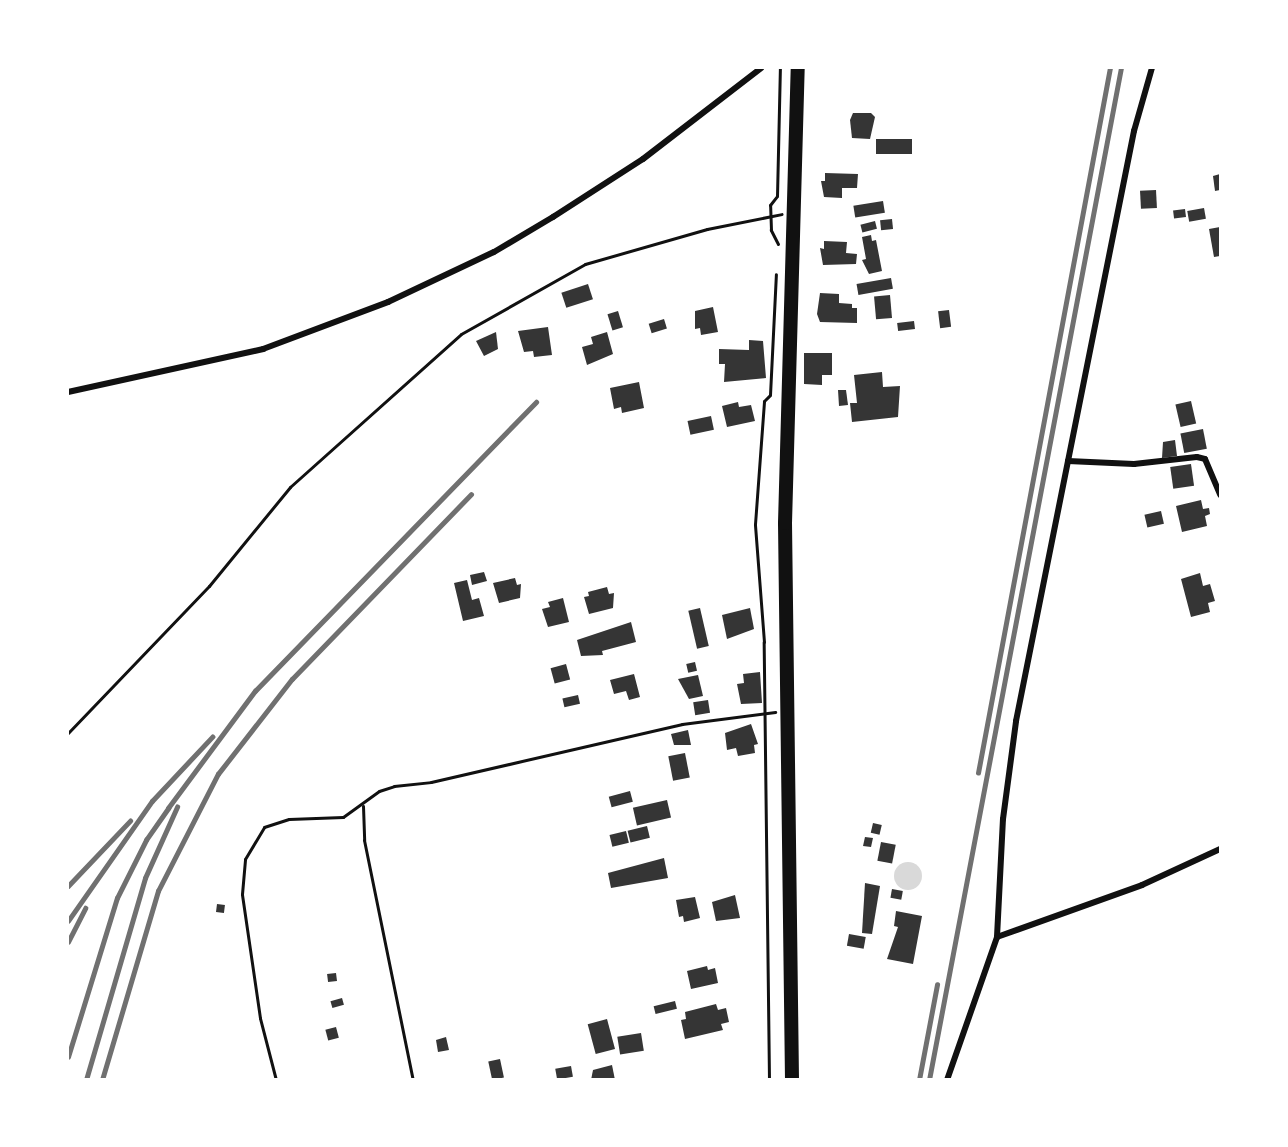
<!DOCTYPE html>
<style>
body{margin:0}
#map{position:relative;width:1288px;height:1147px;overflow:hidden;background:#fff;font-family:"Roboto Condensed",sans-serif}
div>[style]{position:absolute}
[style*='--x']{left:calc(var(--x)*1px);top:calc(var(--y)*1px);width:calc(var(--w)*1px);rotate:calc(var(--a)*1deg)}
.water>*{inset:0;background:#d9d9d9}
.round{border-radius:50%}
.building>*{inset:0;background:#353535;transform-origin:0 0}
.path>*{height:3px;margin:-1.5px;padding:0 1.5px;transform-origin:1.5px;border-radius:1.5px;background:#111}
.minor>*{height:6px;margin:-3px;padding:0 3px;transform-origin:3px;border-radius:3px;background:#111}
.primary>*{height:14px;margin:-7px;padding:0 7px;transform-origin:7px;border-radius:7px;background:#111}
.rail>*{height:4.5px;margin:-2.25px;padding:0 2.25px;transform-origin:2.25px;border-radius:2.25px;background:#707070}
span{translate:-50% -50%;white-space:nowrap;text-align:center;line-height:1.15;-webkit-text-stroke:6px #fff;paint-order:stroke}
.frame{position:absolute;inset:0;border:69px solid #fff;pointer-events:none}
</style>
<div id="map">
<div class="water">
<i class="round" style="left:894px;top:862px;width:28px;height:28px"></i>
</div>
<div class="building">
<i style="clip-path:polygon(853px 113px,871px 113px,875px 117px,870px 139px,852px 138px,850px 120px)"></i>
<i style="left:912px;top:139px;width:15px;height:36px;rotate:90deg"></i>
<i style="clip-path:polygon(825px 173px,858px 174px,857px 188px,842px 188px,842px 198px,824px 197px,821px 181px,825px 181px)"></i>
<i style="clip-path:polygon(1220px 174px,1220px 190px,1215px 191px,1213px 176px)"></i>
<i style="left:1156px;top:190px;width:18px;height:16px;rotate:87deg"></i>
<i style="left:883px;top:201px;width:12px;height:30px;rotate:81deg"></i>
<i style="left:1204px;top:208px;width:11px;height:17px;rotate:80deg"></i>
<i style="left:1185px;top:209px;width:8px;height:12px;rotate:83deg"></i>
<i style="left:892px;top:219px;width:10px;height:12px;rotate:84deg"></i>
<i style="left:875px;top:221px;width:8px;height:15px;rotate:76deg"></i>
<i style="clip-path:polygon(1220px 227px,1220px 256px,1214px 257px,1209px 229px)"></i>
<i style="clip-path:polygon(871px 235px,872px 241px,876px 240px,882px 271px,869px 274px,862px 260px,866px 259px,862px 237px)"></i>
<i style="clip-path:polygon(824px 241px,847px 242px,846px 253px,857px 254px,856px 264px,823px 265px,820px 248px,824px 249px)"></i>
<i style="left:891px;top:278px;width:11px;height:35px;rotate:80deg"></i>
<i style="left:588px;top:284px;width:16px;height:28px;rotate:72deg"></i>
<i style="clip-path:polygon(820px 293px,839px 294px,839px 303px,852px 304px,852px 308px,857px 308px,857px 323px,820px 322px,817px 314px)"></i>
<i style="left:890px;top:295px;width:23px;height:16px;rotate:85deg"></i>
<i style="clip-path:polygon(713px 307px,718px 332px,701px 335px,700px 328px,695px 329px,695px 311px)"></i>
<i style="left:949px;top:310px;width:17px;height:11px;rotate:83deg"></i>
<i style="left:618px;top:311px;width:17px;height:11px;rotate:73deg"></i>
<i style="left:664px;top:319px;width:10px;height:16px;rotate:73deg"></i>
<i style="left:914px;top:321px;width:8px;height:17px;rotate:83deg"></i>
<i style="clip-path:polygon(548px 327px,552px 355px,534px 357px,533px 351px,524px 352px,518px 331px)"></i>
<i style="clip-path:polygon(496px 332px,498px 349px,484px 356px,476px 341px)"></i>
<i style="clip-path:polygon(607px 332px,613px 354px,587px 365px,582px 347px,593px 344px,591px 337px)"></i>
<i style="clip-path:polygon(749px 340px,763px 341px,766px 378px,724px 382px,725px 364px,719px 364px,719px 349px,749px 350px)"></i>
<i style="clip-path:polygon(804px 353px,832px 353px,832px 375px,822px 375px,822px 385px,804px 384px)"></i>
<i style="clip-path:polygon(882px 372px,883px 387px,900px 386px,898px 417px,852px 422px,850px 403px,857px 403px,854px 375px)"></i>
<i style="clip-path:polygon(639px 382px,644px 408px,622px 413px,621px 407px,614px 409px,610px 388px)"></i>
<i style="clip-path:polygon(838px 390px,846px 390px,848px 405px,839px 406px)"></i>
<i style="left:1191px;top:401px;width:23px;height:16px;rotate:77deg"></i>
<i style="clip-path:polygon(738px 402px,739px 407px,751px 405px,755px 421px,727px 427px,722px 406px)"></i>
<i style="left:711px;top:416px;width:14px;height:24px;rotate:78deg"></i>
<i style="left:1203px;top:429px;width:20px;height:23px;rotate:79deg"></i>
<i style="clip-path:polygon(1175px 440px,1177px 456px,1162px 458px,1163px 442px)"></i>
<i style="left:1191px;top:464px;width:22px;height:21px;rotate:82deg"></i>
<i style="clip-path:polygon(1201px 500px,1203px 509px,1209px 508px,1210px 514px,1205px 516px,1207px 526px,1182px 532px,1176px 506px)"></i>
<i style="left:1161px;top:511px;width:13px;height:17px;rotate:77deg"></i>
<i style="clip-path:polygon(484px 572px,487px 581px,472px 585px,470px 575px)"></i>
<i style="clip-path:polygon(1200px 573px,1203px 586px,1210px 584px,1215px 601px,1208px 603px,1210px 612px,1191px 617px,1181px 579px)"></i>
<i style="clip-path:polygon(515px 578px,517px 585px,521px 584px,520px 598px,499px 603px,493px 583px)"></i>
<i style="clip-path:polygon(467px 580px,472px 600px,479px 598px,484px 616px,463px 621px,454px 583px)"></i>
<i style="clip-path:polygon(607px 587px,609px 594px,614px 593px,613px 608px,589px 614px,584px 597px,589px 596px,588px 592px)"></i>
<i style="clip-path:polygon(563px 598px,569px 622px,548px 627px,542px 609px,550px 607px,548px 602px)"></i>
<i style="left:700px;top:608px;width:39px;height:12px;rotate:77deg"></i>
<i style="clip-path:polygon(750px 608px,754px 629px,727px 639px,722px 615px)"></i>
<i style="clip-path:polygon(631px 622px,636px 642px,602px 651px,603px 655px,581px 656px,577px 640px)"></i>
<i style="left:695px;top:662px;width:9px;height:9px;rotate:77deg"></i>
<i style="left:566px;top:664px;width:16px;height:16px;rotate:75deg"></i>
<i style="clip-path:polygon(760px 672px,762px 703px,741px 704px,737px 684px,744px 683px,743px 674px)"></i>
<i style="clip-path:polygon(634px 674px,640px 697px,629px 700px,626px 691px,614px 694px,610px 680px)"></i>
<i style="clip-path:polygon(698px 675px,703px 696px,689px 699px,678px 679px)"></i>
<i style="left:578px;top:695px;width:9px;height:16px;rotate:77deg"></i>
<i style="left:708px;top:700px;width:13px;height:15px;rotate:81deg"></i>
<i style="clip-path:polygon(751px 724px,758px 744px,754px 745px,755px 753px,738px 756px,736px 748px,727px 750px,725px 733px)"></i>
<i style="clip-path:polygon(688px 730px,691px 745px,674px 745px,671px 734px)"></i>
<i style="left:685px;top:753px;width:25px;height:17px;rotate:79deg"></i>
<i style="left:630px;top:791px;width:11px;height:22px;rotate:75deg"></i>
<i style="left:667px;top:800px;width:18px;height:35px;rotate:77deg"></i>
<i style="left:873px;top:823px;width:9px;height:10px;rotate:13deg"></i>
<i style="left:647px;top:826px;width:12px;height:20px;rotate:76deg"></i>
<i style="left:626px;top:831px;width:12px;height:17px;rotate:76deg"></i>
<i style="clip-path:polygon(865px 837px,873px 838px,871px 847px,863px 846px)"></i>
<i style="left:881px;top:842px;width:15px;height:19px;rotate:11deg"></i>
<i style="clip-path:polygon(664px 858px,668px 878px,611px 888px,608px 873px)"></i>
<i style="clip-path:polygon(865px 883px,880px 886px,872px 934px,862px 933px)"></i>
<i style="left:892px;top:889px;width:11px;height:9px;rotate:10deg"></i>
<i style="clip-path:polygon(735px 895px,740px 918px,716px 921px,712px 902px)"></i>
<i style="clip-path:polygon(695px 897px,700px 918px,684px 922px,683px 916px,679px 917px,676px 900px)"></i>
<i style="left:217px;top:904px;width:8px;height:8px;rotate:7deg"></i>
<i style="clip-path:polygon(896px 911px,922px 916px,913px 964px,887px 959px,898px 927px,894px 926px)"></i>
<i style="left:849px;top:934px;width:17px;height:12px;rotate:10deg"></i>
<i style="clip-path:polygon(707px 966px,708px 970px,715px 968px,718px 983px,691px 989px,687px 971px)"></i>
<i style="left:336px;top:973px;width:8px;height:9px;rotate:83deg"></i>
<i style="left:342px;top:998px;width:7px;height:12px;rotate:74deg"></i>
<i style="left:675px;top:1001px;width:8px;height:22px;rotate:76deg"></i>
<i style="clip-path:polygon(716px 1004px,718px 1010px,726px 1008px,729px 1022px,721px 1024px,723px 1030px,685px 1039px,681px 1020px,686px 1019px,685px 1012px)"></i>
<i style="left:607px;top:1019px;width:31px;height:20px;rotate:75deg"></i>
<i style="left:336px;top:1027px;width:11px;height:11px;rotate:75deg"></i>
<i style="left:641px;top:1033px;width:18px;height:24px;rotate:81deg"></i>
<i style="clip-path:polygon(446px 1037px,449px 1050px,438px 1052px,436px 1040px)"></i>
<i style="left:500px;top:1059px;width:19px;height:12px;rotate:78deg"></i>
<i style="clip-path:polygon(612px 1065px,615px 1080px,591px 1080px,593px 1070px)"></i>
<i style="left:571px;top:1066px;width:11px;height:16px;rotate:80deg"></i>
</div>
<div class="path">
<i style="--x:778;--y:244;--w:16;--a:-117"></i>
<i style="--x:771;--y:230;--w:25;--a:-92"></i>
<i style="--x:770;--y:205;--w:11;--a:-52"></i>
<i style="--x:777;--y:196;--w:128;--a:-88.7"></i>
<i style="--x:68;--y:733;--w:204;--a:-46.2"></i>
<i style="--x:209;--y:586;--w:128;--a:-50.7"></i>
<i style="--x:290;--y:487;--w:229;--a:-41.8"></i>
<i style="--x:461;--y:334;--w:142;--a:-29.4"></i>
<i style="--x:585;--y:264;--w:127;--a:-16"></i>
<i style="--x:707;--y:229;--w:76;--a:-11.3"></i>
<i style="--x:363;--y:806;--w:34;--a:88"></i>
<i style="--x:364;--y:840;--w:245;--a:78.5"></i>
<i style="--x:276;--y:1080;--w:64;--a:-104.5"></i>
<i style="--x:260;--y:1018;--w:125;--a:-98.3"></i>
<i style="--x:242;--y:894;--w:35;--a:-85"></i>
<i style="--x:245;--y:859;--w:37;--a:-59"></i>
<i style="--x:264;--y:827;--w:26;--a:-18"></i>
<i style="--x:289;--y:819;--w:54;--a:-2.1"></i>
<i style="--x:343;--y:817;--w:44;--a:-35.8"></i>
<i style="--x:379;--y:791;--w:16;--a:-18"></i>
<i style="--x:394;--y:786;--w:37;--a:-6"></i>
<i style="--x:431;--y:782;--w:258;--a:-13"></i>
<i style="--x:682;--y:724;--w:94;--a:-7.4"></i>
<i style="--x:769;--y:1080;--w:438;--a:-90.7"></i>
<i style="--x:764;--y:642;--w:118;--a:-94.4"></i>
<i style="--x:755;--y:524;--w:123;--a:-85.8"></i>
<i style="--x:764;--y:401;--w:8;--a:-45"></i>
<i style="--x:770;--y:395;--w:121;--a:-87.2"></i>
</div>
<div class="minor">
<i style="--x:68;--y:392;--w:200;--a:-12.4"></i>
<i style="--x:263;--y:349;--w:134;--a:-20.6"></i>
<i style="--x:388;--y:302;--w:117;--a:-25.3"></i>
<i style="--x:494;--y:252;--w:69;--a:-30.7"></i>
<i style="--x:553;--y:217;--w:107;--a:-32.8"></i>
<i style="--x:643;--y:159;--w:149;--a:-37.6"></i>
<i style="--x:1068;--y:461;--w:66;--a:2.6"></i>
<i style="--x:1134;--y:464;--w:63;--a:-6.3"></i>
<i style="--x:1197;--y:457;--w:8;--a:14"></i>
<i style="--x:1205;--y:459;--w:39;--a:67"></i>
<i style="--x:997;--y:937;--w:154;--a:-19.7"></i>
<i style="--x:1142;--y:885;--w:86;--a:-24.8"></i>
<i style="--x:947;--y:1080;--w:151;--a:-70.7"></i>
<i style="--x:997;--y:937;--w:118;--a:-87.1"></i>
<i style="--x:1003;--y:819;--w:99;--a:-82.4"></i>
<i style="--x:1016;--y:721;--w:602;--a:-78.69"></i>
<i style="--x:1134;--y:131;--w:66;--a:-74.1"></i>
</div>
<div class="primary">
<i style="--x:792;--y:1080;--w:557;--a:-90.72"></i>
<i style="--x:785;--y:523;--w:455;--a:-88.4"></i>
</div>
<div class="rail">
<i style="--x:978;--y:773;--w:717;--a:-79.4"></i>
<i style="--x:68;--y:886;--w:90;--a:-46.4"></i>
<i style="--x:68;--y:921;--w:146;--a:-55"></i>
<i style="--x:152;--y:801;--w:88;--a:-46.8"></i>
<i style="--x:68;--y:942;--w:38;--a:-63"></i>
<i style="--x:68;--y:1057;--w:166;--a:-72.9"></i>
<i style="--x:117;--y:898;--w:65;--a:-63.4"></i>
<i style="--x:146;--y:840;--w:39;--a:-55"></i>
<i style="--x:168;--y:808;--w:146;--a:-53.4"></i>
<i style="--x:255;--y:691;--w:403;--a:-45.8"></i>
<i style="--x:86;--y:1080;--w:210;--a:-73.7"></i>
<i style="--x:145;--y:878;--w:78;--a:-65.7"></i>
<i style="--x:102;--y:1080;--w:197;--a:-73.5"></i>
<i style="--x:158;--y:891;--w:131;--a:-62.9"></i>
<i style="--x:218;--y:774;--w:120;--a:-52.1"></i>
<i style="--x:292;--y:679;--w:257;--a:-45.9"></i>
<i style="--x:919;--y:1080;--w:97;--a:-79.3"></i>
<i style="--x:929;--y:1080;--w:1030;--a:-79.26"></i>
</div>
<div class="frame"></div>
</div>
